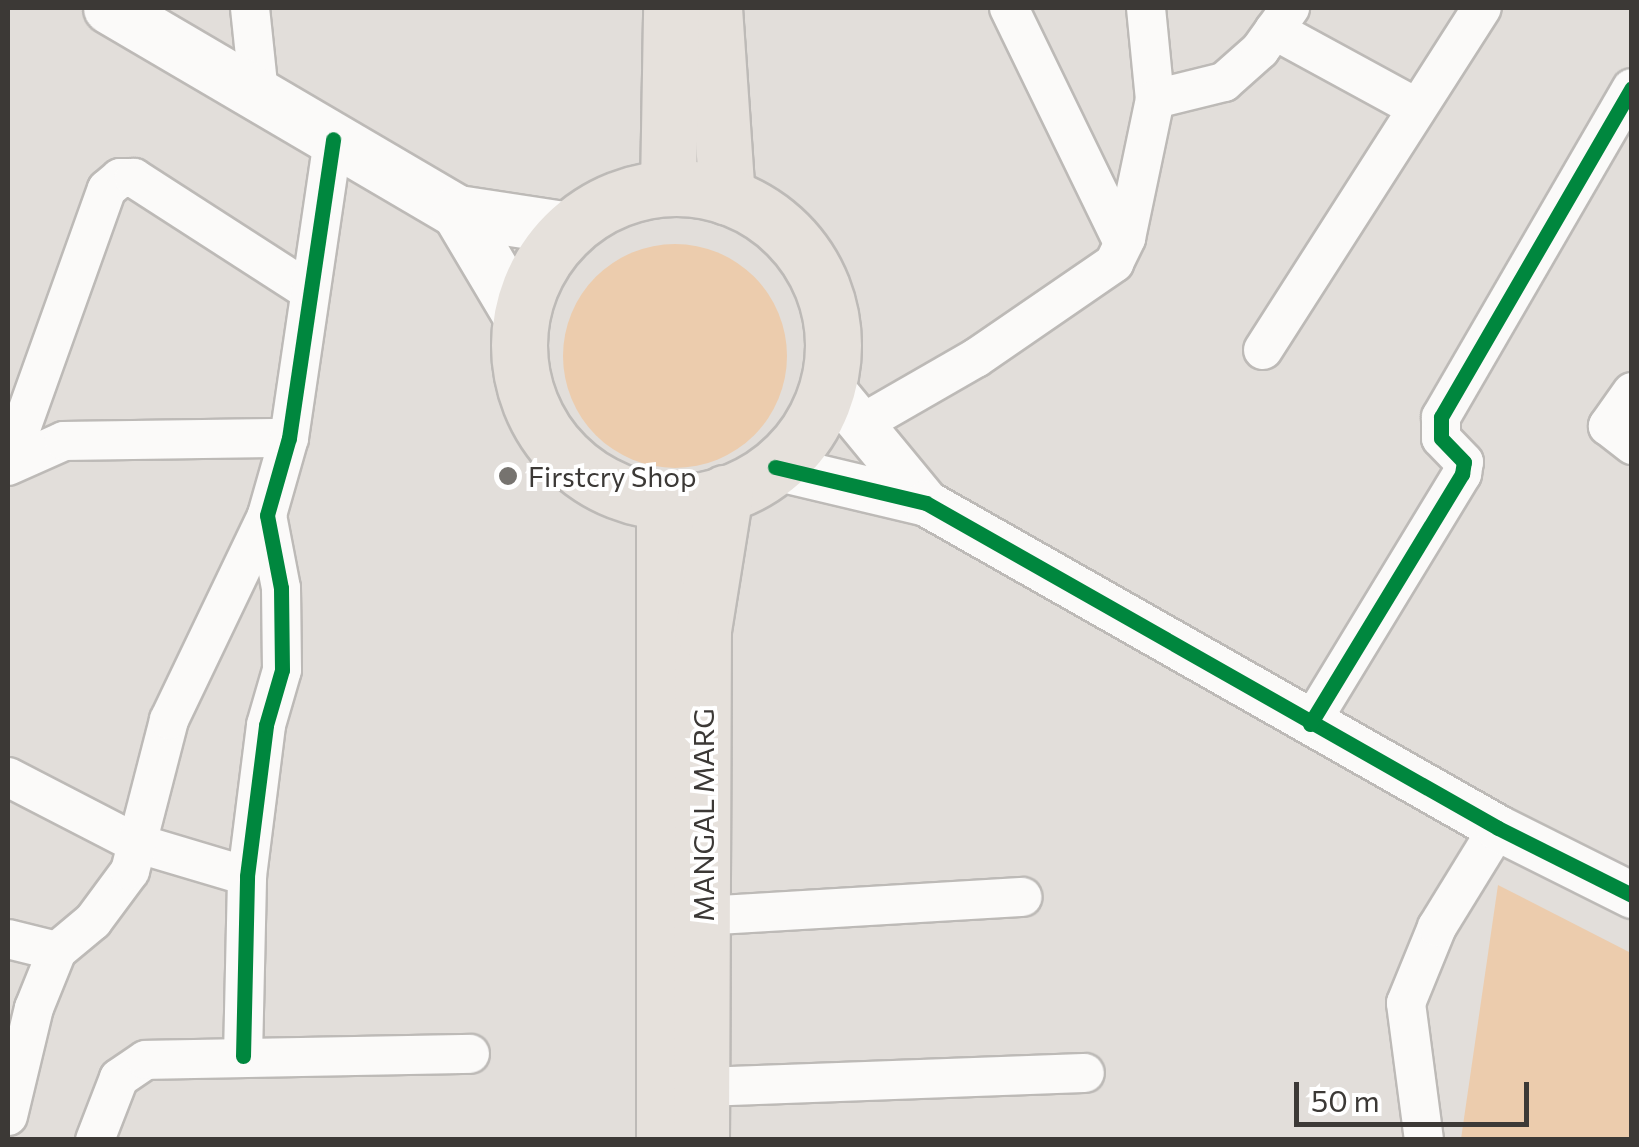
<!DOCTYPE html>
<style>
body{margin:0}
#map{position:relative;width:1639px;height:1147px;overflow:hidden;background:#e2deda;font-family:Commissioner,sans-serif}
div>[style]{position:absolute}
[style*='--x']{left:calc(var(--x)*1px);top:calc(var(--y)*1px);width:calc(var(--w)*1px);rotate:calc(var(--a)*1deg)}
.green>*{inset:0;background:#ecccad}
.round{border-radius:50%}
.roads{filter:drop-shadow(2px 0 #bdbab7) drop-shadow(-2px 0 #bdbab7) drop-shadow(0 2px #bdbab7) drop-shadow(0 -2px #bdbab7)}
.minor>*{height:38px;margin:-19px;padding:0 19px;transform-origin:19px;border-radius:19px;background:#fbfaf9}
.tertiary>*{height:45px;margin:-22.5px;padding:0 22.5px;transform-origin:22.5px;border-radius:22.5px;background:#fbfaf9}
.secondary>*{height:52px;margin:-26px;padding:0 26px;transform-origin:26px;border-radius:26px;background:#fbfaf9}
.primary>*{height:55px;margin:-27.5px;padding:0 27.5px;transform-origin:27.5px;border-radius:27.5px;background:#e6e1dc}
.primary>.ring{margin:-27.5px;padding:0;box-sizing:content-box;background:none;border:55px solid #e6e1dc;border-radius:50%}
.cycleway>*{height:15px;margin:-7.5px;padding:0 7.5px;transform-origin:7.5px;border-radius:7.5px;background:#00873e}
.dots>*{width:28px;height:28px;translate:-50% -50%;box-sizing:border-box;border:5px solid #fff;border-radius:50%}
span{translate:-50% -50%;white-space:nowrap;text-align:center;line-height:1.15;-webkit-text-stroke:8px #fff;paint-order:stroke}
.poi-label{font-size:28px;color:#3c3936}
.left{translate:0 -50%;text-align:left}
.street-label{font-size:28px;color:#3c3936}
.frame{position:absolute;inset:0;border:10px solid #3c3936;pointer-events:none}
.scale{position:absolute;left:1294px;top:1082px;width:235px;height:45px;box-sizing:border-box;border:5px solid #3c3936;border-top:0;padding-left:12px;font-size:30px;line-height:35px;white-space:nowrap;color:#3c3936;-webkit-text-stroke:8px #fff;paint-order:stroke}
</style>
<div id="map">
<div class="green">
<i class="round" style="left:563px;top:244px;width:224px;height:224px"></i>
<i style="clip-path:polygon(1498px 885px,1631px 953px,1631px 1139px,1461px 1139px)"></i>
</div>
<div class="roads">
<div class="minor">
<i style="--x:250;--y:8;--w:86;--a:84"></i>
<i style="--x:1009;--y:8;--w:261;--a:64.1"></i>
<i style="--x:1146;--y:8;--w:91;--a:84.4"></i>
<i style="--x:1274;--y:30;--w:163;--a:28.6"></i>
<i style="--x:1263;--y:350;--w:406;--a:-57.4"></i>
<i style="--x:1632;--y:392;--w:42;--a:125.2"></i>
<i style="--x:1608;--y:426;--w:31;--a:38"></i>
<i style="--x:861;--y:424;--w:133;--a:-29.9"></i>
<i style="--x:976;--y:358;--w:168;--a:-34.5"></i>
<i style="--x:1114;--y:263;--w:28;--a:-64"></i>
<i style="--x:1126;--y:238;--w:142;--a:-78.2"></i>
<i style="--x:1155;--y:99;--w:71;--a:-13.8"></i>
<i style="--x:1224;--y:82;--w:48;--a:-41.6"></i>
<i style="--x:1260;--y:50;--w:52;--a:-54.5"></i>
<i style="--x:8;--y:465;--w:293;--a:-70.3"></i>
<i style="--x:107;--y:189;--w:17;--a:-40"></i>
<i style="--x:120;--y:178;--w:14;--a:0"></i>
<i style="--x:134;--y:178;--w:207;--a:32.8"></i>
<i style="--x:8;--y:466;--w:61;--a:-24.1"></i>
<i style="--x:64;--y:441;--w:225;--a:-0.8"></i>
<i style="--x:1310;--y:724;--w:293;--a:-58.7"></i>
<i style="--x:1462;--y:474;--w:12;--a:-81"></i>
<i style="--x:1464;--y:462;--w:33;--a:-134"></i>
<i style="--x:1441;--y:438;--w:21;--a:-90"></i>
<i style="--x:1441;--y:417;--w:380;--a:-59.9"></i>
<i style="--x:8;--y:777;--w:144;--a:27.3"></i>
<i style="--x:136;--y:843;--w:116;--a:16.6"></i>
<i style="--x:702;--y:916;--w:321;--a:-3.4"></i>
<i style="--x:8;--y:939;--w:50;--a:13.8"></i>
<i style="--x:243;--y:1056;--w:180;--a:-88.7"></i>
<i style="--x:247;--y:876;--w:152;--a:-82.8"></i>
<i style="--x:266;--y:725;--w:57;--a:-73.8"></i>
<i style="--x:282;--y:670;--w:82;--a:-90.7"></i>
<i style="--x:281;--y:588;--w:74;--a:-100.9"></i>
<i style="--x:267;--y:515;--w:80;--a:-74.1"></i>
<i style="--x:289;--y:438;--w:302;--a:-81.6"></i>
<i style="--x:702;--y:1087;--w:383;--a:-2.1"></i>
<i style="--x:8;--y:1116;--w:111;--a:-76.5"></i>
<i style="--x:34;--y:1008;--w:61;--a:-68"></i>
<i style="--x:57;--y:951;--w:47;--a:-39.8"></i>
<i style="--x:93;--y:921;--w:62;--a:-53.5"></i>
<i style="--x:130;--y:871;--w:156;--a:-75.5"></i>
<i style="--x:169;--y:720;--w:227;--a:-64.4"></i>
<i style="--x:95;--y:1140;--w:66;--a:-68.8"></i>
<i style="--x:119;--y:1078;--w:32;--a:-34"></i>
<i style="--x:146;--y:1060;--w:324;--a:-1.1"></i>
<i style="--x:1424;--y:1140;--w:138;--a:-97.5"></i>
<i style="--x:1406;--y:1003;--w:82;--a:-67.8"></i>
<i style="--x:1437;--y:927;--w:116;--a:-58.4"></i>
</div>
<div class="tertiary">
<i style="--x:827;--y:383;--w:156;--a:50.5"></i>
<i style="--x:775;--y:467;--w:155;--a:13.4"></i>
<i style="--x:926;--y:503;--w:658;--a:29.6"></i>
<i style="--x:1498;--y:828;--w:150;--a:26.6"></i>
</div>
<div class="secondary">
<i style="--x:110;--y:8;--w:403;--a:30.4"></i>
<i style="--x:458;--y:212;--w:123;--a:59.3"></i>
<i style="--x:458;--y:212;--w:113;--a:8.6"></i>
</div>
<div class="primary">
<i style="--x:714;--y:8;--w:189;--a:86.1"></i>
<i style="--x:668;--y:188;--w:180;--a:-89"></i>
<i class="ring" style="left:519px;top:188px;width:259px;height:259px"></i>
<i style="--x:664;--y:1140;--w:638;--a:-90"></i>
<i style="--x:701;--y:1140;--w:510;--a:-89.78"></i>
<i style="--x:703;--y:630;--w:139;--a:-80.9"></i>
</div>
</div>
<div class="cycleway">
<i style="--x:775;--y:467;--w:155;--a:13.4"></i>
<i style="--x:926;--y:503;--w:658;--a:29.6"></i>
<i style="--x:1498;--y:828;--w:150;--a:26.6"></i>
<i style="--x:1310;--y:724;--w:293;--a:-58.7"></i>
<i style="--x:1462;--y:474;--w:12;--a:-81"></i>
<i style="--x:1464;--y:462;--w:33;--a:-134"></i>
<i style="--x:1441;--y:438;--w:21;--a:-90"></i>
<i style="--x:1441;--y:417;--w:380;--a:-59.9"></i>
<i style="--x:243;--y:1056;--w:180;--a:-88.7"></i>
<i style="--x:247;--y:876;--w:152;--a:-82.8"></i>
<i style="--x:266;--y:725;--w:57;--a:-73.8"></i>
<i style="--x:282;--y:670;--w:82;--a:-90.7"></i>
<i style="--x:281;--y:588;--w:74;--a:-100.9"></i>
<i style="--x:267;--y:515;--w:80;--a:-74.1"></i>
<i style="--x:289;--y:438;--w:302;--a:-81.6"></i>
</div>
<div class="dots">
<i style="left:508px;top:476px;background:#76736f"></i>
</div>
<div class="poi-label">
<span class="left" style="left:528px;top:476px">Firstcry Shop</span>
</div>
<div class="street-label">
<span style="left:703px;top:815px;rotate:-90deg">MANGAL MARG</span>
</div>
<div class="frame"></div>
<div class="scale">50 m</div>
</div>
